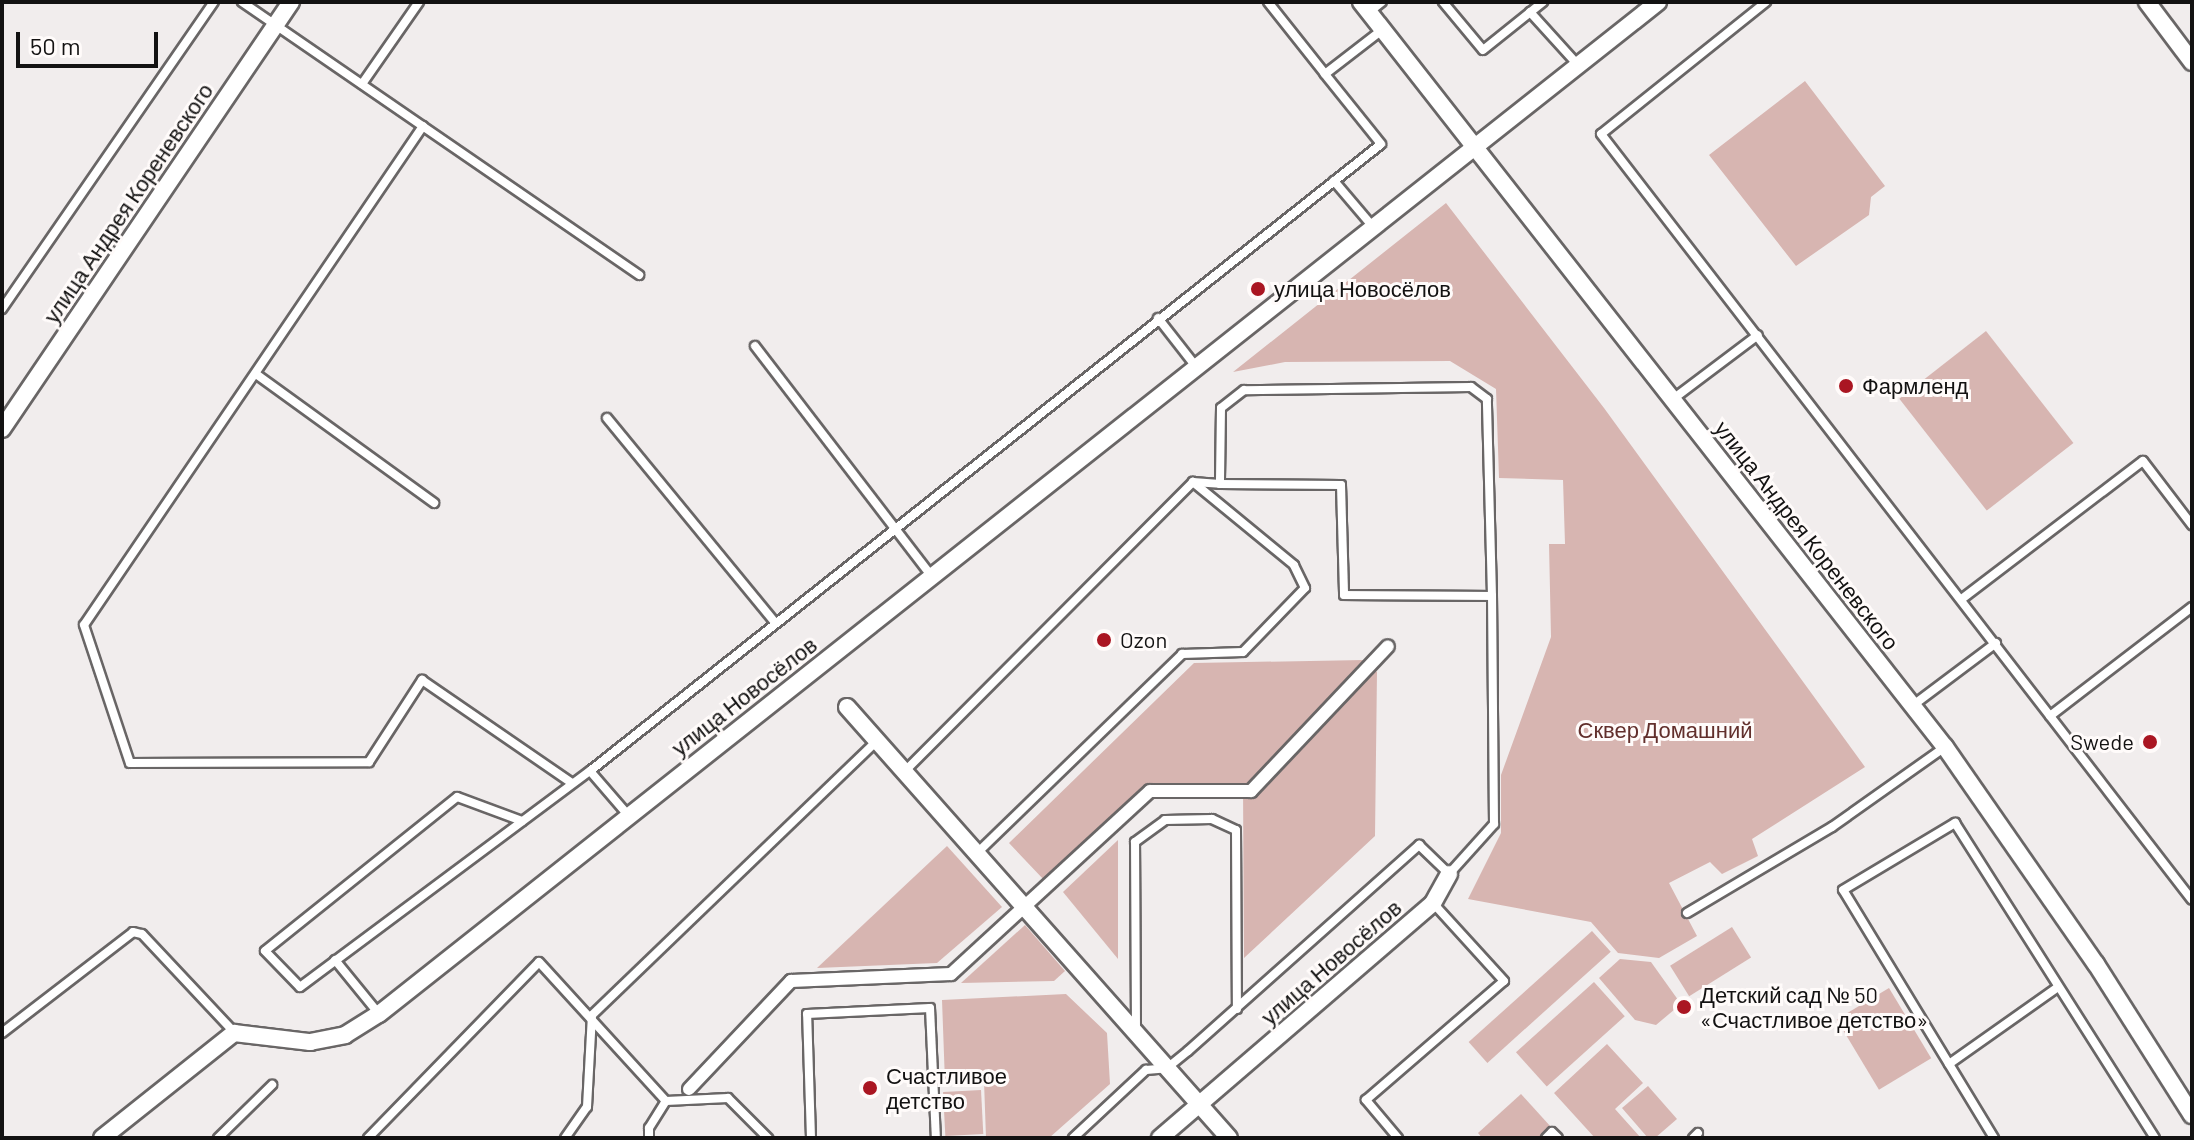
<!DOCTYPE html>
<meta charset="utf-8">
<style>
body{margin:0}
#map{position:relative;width:2194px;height:1140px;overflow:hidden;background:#f1eded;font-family:Barlow,sans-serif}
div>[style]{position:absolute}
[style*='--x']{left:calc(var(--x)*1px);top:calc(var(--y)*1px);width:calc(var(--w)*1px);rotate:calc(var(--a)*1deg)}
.green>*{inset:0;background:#d7b5b1;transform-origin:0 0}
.roads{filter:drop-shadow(2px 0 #696666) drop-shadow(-2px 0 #696666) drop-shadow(0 2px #696666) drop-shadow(0 -2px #696666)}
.service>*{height:8px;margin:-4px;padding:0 4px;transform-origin:4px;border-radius:4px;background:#fff}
.pedestrian>*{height:12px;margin:-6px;padding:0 6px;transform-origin:6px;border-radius:6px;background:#fff}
.minor>*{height:16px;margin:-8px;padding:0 8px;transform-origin:8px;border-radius:8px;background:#fff}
.dots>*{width:22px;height:22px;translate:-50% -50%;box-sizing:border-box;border:4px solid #fffbfa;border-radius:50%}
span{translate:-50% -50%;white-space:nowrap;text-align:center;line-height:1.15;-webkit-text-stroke:6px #fffbfa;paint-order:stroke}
.street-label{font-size:22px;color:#131212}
.poi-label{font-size:22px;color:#131212}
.left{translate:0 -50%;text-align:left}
.right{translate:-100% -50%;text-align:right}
.park-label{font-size:22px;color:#622f2c}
.frame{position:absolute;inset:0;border:4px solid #131212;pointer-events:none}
.scale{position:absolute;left:16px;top:32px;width:142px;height:36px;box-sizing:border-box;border:4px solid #131212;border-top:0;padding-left:10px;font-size:24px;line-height:28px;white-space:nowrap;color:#131212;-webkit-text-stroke:6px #fffbfa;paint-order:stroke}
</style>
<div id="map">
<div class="green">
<i style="clip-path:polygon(1805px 81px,1885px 186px,1871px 197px,1869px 215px,1796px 266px,1709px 155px)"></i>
<i style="clip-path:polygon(1446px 203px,1604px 408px,1865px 767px,1752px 839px,1758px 856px,1722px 874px,1710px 862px,1669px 883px,1697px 936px,1659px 958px,1618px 953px,1591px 922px,1468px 899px,1501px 833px,1501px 775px,1551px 637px,1549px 544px,1565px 544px,1563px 480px,1499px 478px,1496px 389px,1450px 361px,1285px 362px,1233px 372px)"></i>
<i style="left:1986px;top:331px;width:142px;height:110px;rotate:52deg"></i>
<i style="clip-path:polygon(1364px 660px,1377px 672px,1375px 836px,1244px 958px,1243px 786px,1147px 788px,1045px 881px,1009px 843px,1194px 663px)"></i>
<i style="clip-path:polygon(1118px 840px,1118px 959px,1063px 892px)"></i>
<i style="clip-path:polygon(947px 846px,1002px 907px,937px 963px,817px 968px)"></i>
<i style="clip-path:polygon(1025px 925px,1065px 971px,1054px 981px,961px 983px)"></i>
<i style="left:1732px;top:927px;width:36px;height:73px;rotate:58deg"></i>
<i style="left:1592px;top:931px;width:28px;height:166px;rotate:48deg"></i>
<i style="clip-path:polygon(1620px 959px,1651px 962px,1681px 1004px,1656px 1025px,1635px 1020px,1599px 978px)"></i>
<i style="left:1594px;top:982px;width:46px;height:105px;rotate:48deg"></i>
<i style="left:1889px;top:988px;width:82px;height:61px;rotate:59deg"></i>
<i style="clip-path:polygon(1066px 994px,1107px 1033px,1110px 1084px,1049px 1138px,986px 1138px,984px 1081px,945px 1082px,942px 1000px)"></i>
<i style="clip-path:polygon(1607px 1044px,1643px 1083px,1615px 1109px,1641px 1138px,1595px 1138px,1554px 1093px)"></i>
<i style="clip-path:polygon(1648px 1086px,1677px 1119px,1655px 1138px,1648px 1138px,1622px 1108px)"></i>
<i style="left:981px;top:1090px;width:44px;height:38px;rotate:87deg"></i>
<i style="clip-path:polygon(1521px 1094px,1551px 1127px,1539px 1138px,1482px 1138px,1478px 1133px)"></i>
</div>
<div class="roads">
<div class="service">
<i style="--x:242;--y:2;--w:482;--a:34.5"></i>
<i style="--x:1268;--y:2;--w:92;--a:51.6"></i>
<i style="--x:1325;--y:74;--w:72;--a:-37.7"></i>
<i style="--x:1443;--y:2;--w:62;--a:50.2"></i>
<i style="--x:1483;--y:50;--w:77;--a:-38.7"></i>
<i style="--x:1766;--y:2;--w:211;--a:141.3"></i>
<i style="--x:1601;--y:134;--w:967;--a:52.35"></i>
<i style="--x:1369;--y:12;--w:16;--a:-38"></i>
<i style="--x:1530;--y:12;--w:72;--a:47.8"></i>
<i style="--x:362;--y:84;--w:100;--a:-55.2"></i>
<i style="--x:423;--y:126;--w:603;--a:124.19"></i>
<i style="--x:84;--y:625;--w:145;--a:71.6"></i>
<i style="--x:130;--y:763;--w:239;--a:-0.2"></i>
<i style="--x:369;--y:762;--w:98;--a:-57.1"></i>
<i style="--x:422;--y:680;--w:182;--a:34.5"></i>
<i style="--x:1334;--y:181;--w:62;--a:49.6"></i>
<i style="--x:2;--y:309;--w:373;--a:-55.4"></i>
<i style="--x:1158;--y:318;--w:63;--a:52"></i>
<i style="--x:755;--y:346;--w:289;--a:52.5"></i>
<i style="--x:256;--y:374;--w:220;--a:35.9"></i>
<i style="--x:1673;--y:399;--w:106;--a:-37"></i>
<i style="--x:607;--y:418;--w:263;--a:50.6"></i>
<i style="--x:1963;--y:598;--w:226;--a:-37.3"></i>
<i style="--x:2143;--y:461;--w:81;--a:52.6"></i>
<i style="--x:1912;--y:706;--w:105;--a:-36.9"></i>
<i style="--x:2050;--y:716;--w:179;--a:-37.5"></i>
<i style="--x:590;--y:771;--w:58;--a:49.2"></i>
<i style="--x:905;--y:771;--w:408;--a:-45.1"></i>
<i style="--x:1193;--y:482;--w:27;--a:4"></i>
<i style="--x:522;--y:821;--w:69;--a:-159.7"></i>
<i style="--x:457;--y:797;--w:246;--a:141.3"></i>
<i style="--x:265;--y:951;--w:50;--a:45.8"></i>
<i style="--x:300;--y:987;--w:362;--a:-36.7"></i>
<i style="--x:590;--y:771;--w:1009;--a:-38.4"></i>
<i style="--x:1381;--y:144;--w:90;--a:-128.7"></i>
<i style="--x:977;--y:853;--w:286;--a:-44.1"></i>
<i style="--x:1182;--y:654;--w:61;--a:-1.9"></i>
<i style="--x:1243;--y:652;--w:89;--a:-45.9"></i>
<i style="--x:1305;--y:588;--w:25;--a:-116"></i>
<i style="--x:1294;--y:565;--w:131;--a:-140.6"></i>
<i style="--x:1687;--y:913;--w:169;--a:-30.7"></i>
<i style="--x:1832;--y:827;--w:138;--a:-35.3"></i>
<i style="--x:335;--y:960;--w:70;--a:50.8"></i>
<i style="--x:1136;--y:1028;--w:186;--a:-90.3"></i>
<i style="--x:1135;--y:842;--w:37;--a:-36"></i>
<i style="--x:1165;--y:820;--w:47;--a:-1.2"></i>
<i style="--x:1212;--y:819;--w:26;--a:25"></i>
<i style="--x:1236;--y:830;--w:179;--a:89.7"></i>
<i style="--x:2;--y:1033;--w:165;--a:-37.6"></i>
<i style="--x:133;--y:932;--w:9;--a:13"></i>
<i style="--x:142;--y:934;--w:134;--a:46.8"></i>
<i style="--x:1949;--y:1064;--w:133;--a:-35.2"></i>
<i style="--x:666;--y:1101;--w:62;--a:-2.8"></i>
<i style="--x:728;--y:1098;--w:57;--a:45"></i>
<i style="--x:218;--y:1138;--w:76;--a:-44.5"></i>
<i style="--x:368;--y:1138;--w:245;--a:-45.8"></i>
<i style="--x:539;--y:962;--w:188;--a:47.6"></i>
<i style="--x:565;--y:1138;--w:38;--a:-55"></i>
<i style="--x:587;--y:1107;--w:92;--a:-86.9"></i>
<i style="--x:592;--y:1015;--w:395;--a:-43.9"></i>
<i style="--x:649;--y:1138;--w:10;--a:-90"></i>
<i style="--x:649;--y:1128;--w:32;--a:-58"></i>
<i style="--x:811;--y:1138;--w:124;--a:-91.8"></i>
<i style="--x:807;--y:1014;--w:123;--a:-2.8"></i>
<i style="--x:930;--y:1008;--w:130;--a:87.4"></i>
<i style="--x:1073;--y:1138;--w:100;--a:-43"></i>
<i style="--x:1146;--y:1070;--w:21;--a:-5"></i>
<i style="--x:1167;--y:1068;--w:27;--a:-39"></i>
<i style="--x:1188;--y:1051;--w:310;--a:-41.7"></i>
<i style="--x:1419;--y:845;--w:42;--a:44"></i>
<i style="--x:1449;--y:874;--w:67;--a:-48"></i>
<i style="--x:1494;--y:824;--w:228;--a:-90.5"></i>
<i style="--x:1492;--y:596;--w:197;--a:-91.5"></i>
<i style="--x:1487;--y:399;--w:20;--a:-143"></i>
<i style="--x:1471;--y:387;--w:227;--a:179.2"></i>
<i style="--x:1244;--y:390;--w:29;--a:142"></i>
<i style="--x:1221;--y:408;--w:76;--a:90.8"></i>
<i style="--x:1220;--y:484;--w:121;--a:0.5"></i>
<i style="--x:1341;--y:485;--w:110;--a:88.4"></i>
<i style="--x:1344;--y:595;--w:148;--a:0.4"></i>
<i style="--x:1398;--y:1138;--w:50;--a:-130.1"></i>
<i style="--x:1366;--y:1100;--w:182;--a:-40.8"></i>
<i style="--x:1504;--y:981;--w:105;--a:-132.3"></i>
<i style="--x:1546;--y:1138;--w:8;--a:-45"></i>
<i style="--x:1552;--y:1132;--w:8;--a:45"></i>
<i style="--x:1693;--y:1138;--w:7;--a:-45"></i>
<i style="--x:1994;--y:1138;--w:290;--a:-121.3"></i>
<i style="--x:1843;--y:890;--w:131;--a:-30.9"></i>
<i style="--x:1955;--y:823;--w:373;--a:57.6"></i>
</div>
<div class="pedestrian">
<i style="--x:689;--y:1089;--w:149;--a:-46.6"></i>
<i style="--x:791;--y:981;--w:160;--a:-2.5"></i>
<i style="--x:951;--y:974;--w:270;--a:-42.6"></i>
<i style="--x:1150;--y:791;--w:101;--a:0"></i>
<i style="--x:1251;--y:791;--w:199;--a:-46.6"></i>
</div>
<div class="minor">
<i style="--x:1361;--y:2;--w:947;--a:51.91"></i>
<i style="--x:1945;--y:747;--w:264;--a:55.2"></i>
<i style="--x:2096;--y:964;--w:179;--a:57.6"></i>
<i style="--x:2147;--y:2;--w:75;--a:53.1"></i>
<i style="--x:2;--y:429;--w:516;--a:-55.91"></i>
<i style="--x:847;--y:707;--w:576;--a:48.45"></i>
<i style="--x:102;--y:1138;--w:169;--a:-38.5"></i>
<i style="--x:234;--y:1033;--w:77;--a:6.8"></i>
<i style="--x:310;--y:1042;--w:36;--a:-11"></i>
<i style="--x:345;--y:1035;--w:40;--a:-32"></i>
<i style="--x:379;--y:1014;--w:1631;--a:-38.35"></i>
<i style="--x:1160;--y:1138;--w:360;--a:-40.7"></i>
<i style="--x:1433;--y:903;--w:33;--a:-61"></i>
</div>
</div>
<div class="dots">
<i style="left:1258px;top:289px;background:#aa1622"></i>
<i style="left:1846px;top:386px;background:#aa1622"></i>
<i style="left:1104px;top:640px;background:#aa1622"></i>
<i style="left:2150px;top:742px;background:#aa1622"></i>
<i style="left:1684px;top:1007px;background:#aa1622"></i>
<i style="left:870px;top:1088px;background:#aa1622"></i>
</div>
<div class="street-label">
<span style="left:128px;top:203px;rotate:-56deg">улица Андрея Кореневского</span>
<span style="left:1807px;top:535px;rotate:52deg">улица Андрея Кореневского</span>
<span style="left:744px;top:696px;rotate:-38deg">улица Новосёлов</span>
<span style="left:1331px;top:962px;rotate:-41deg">улица Новосёлов</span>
</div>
<div class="poi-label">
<span class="left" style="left:1274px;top:289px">улица Новосёлов</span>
<span class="left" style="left:1862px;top:386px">Фармленд</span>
<span class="left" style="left:1120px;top:640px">Ozon</span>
<span class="right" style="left:2134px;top:742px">Swede</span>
<span class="left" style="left:1700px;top:1007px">Детский сад № 50<br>«Счастливое детство»</span>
<span class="left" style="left:886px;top:1088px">Счастливое<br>детство</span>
</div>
<div class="park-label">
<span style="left:1665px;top:730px">Сквер Домашний</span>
</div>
<div class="frame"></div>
<div class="scale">50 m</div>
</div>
